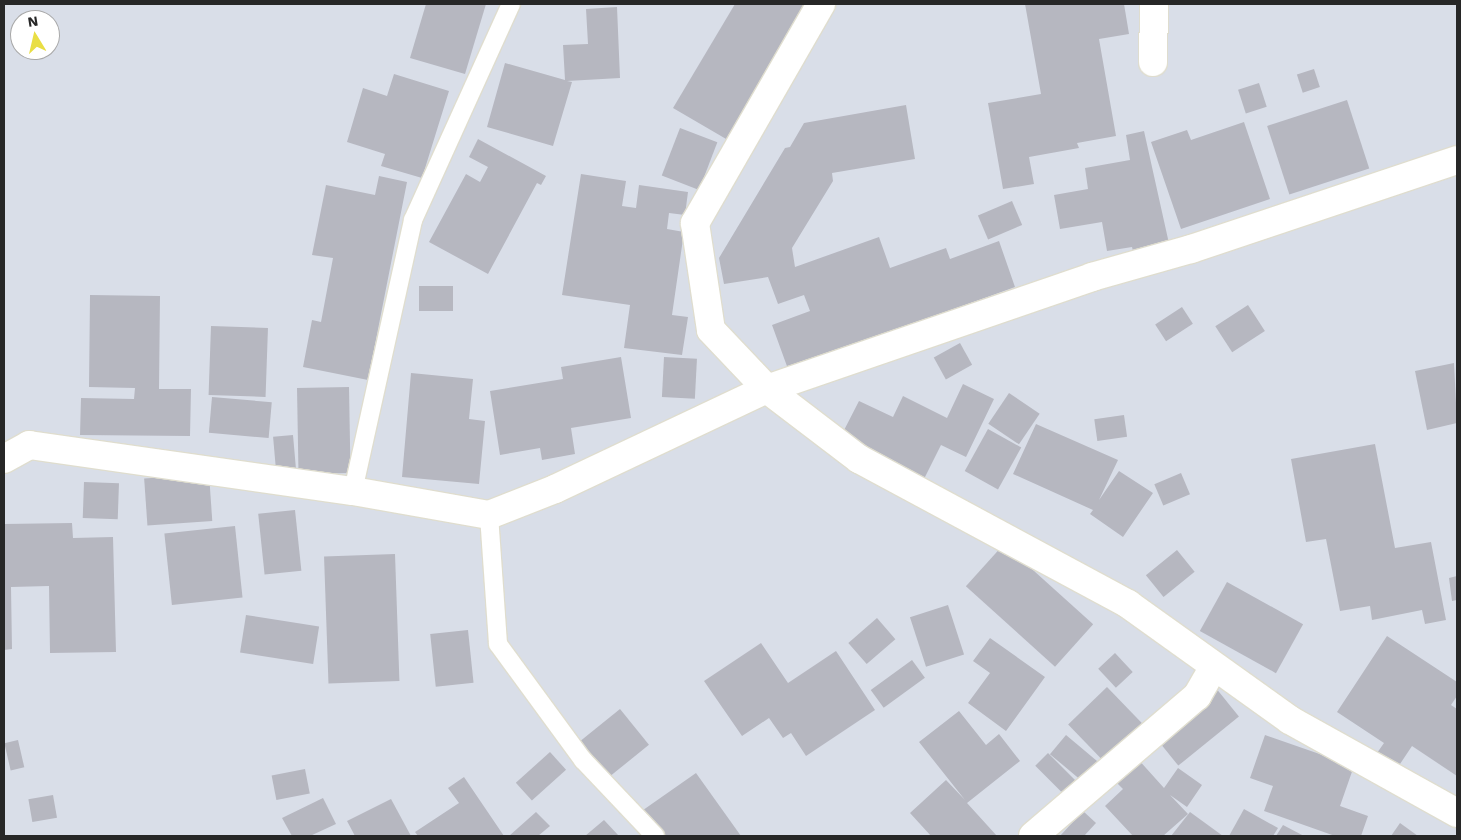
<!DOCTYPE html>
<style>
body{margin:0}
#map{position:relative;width:1461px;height:840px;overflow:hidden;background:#d9dee8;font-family:"Work Sans",sans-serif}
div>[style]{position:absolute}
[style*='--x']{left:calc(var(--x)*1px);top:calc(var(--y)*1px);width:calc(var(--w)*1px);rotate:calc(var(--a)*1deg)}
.building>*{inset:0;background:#b6b7c0;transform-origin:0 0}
.roads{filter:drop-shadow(1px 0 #dfddcf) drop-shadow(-1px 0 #dfddcf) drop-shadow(0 1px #dfddcf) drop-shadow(0 -1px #dfddcf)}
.service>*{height:18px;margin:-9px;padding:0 9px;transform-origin:9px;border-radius:9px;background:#fff}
.minor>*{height:28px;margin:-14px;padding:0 14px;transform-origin:14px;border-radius:14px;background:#fff}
span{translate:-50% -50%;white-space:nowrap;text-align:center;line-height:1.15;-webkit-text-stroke:4.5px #fff;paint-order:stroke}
.frame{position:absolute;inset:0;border:5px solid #272727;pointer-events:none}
.north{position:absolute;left:10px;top:10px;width:50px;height:50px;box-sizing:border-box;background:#fff;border:1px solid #a9a9a9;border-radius:50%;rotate:351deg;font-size:14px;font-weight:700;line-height:20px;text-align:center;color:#272727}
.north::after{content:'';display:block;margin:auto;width:18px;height:22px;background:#e9de45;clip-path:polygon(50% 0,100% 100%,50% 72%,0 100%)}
</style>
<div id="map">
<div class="building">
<i style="clip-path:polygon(426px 4px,486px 4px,465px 74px,410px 58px)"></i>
<i style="clip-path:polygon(735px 4px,815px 4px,733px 143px,673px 108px)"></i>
<i style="clip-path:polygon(1025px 4px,1124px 4px,1129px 34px,1099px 39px,1116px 136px,1077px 143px,1079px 148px,1029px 157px,1034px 184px,1003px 189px,988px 103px,1041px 94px)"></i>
<i style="clip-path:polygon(617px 7px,620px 78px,567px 81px,572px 82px,553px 146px,487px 127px,505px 63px,565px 80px,563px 45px,588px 44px,586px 9px)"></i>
<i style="left:1314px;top:69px;width:19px;height:18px;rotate:72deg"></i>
<i style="clip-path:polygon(394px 74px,449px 91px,422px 178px,381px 166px,385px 154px,347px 142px,363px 88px,387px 96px)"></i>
<i style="left:1259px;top:83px;width:25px;height:22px;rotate:72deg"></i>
<i style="left:1347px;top:100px;width:72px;height:84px;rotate:72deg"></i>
<i style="clip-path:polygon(906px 105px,915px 159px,832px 173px,833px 181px,792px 248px,795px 267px,879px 237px,890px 268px,946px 248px,950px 259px,999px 241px,1015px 287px,788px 369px,772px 325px,810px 311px,804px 295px,778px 304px,768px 277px,724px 284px,719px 258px,785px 148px,790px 147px,804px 123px)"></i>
<i style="clip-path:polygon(1244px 122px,1270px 199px,1181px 229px,1151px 142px,1187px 130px,1191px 140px)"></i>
<i style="left:680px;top:128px;width:40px;height:51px;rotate:21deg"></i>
<i style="clip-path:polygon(1144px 131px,1170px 248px,1134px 255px,1132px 247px,1107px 251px,1102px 222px,1060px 229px,1054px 195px,1088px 189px,1085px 168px,1130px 160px,1126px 135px)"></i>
<i style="clip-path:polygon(478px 139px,546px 176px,541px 185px,537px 183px,488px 274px,429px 242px,466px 174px,480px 182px,488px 167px,469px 157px)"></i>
<i style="clip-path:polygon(581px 174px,626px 181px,622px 206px,636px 208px,639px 185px,688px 192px,685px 215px,669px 213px,667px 229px,684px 232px,672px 315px,688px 317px,682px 355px,624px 348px,630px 305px,562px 295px)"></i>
<i style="clip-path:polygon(379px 176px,407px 182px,368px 380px,303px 367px,312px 320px,321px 322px,333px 258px,312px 255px,326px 185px,375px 195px)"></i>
<i style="left:1012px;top:201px;width:26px;height:37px;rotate:67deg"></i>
<i style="left:419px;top:286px;width:34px;height:25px"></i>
<i style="clip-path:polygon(90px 295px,160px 296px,159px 389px,191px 389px,190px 436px,80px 435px,81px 398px,134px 399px,135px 388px,89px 387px)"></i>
<i style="left:1248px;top:305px;width:31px;height:39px;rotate:57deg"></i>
<i style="left:1182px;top:307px;width:20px;height:32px;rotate:57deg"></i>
<i style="left:211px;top:326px;width:57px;height:69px;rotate:2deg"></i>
<i style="left:960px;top:343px;width:25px;height:30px;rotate:61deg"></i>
<i style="clip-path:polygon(621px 357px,631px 418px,571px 428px,575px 454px,542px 460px,540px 448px,500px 455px,490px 391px,563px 379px,561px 367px)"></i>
<i style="left:664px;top:357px;width:33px;height:40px;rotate:3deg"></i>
<i style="clip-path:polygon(1454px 363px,1457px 423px,1427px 430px,1415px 371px)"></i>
<i style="clip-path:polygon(411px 373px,473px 379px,469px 419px,485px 421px,479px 484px,402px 477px)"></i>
<i style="clip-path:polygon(963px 384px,994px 399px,966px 457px,941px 445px,923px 481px,839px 440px,859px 401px,893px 417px,903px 396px,947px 418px)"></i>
<i style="left:349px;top:387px;width:86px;height:52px;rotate:89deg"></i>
<i style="left:1009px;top:393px;width:37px;height:37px;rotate:34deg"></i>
<i style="left:212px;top:397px;width:60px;height:36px;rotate:5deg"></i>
<i style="left:1124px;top:415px;width:22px;height:30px;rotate:82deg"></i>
<i style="clip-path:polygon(1036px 424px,1118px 460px,1099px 500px,1119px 471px,1153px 493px,1123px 537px,1090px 514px,1093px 510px,1013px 474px)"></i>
<i style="left:988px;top:429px;width:38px;height:48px;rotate:29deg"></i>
<i style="left:293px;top:435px;width:34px;height:20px;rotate:85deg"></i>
<i style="clip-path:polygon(1375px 444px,1395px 548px,1431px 542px,1446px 620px,1425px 624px,1422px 610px,1372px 620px,1370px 606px,1340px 611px,1326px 539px,1306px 542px,1291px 459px)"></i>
<i style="left:1181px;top:473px;width:23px;height:29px;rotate:67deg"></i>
<i style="left:209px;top:474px;width:47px;height:65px;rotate:86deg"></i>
<i style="left:84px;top:482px;width:35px;height:36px;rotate:2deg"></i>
<i style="left:295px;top:510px;width:61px;height:37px;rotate:84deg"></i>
<i style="clip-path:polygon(72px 523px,73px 538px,113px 537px,116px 652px,50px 653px,49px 586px,11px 587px,12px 649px,4px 650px,4px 524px)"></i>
<i style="left:235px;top:526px;width:72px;height:71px;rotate:84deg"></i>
<i style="left:1004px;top:544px;width:120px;height:57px;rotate:42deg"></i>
<i style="left:1177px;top:550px;width:28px;height:40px;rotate:51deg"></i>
<i style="left:395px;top:554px;width:127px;height:71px;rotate:88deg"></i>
<i style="clip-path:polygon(1457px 576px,1457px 600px,1452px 601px,1449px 578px)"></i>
<i style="left:1227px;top:582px;width:87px;height:56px;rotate:29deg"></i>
<i style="left:948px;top:605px;width:52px;height:40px;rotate:72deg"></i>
<i style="left:246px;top:615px;width:74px;height:38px;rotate:9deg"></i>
<i style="left:877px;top:618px;width:28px;height:38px;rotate:49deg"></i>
<i style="left:468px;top:630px;width:53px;height:38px;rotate:84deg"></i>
<i style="clip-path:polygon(1387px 636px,1457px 682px,1457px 696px,1451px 705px,1457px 709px,1457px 776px,1412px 746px,1398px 767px,1377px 753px,1384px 743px,1337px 712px)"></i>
<i style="clip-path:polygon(990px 638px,1045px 677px,1006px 731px,968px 703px,990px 673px,973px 661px)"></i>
<i style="clip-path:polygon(761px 643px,788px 683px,836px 651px,875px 710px,806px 756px,791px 733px,783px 738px,769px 718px,742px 736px,704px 681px)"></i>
<i style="left:1115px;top:653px;width:26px;height:23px;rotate:47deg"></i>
<i style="left:912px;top:660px;width:22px;height:51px;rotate:54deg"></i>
<i style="left:1107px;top:687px;width:57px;height:54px;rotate:46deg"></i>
<i style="left:1215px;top:687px;width:38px;height:78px;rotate:51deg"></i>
<i style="left:620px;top:709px;width:46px;height:57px;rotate:51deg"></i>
<i style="clip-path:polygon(959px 711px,986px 745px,999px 734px,1020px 761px,967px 803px,997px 836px,931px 836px,910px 813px,946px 780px,965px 800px,919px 742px)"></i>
<i style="left:1066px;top:735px;width:48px;height:25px;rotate:40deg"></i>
<i style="clip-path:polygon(1265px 735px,1354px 766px,1340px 806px,1368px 816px,1361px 836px,1335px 836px,1264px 811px,1273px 786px,1250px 778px)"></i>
<i style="left:18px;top:740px;width:28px;height:14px;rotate:77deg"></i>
<i style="left:550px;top:752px;width:24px;height:46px;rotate:48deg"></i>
<i style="left:1048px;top:753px;width:41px;height:18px;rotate:45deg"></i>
<i style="clip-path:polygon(1137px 758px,1164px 788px,1178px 768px,1202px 785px,1187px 807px,1170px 795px,1188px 814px,1163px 836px,1133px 836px,1105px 806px,1123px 789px,1113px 779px)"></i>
<i style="left:305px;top:769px;width:25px;height:34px;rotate:79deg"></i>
<i style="clip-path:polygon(696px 773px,741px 836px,652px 836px,636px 815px)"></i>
<i style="clip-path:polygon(464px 777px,504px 836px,418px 836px,415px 832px,459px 803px,448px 788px)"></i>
<i style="left:53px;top:795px;width:23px;height:25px;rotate:80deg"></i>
<i style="clip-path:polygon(323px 798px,336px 824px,310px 836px,292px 836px,282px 818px)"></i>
<i style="clip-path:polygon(391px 799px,411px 836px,355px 836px,347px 821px)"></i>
<i style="clip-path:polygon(1244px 809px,1278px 828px,1273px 836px,1229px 836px)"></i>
<i style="clip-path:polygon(1083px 811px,1096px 823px,1084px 836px,1060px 836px)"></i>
<i style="clip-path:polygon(536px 812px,550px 826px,538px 836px,509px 836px)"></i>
<i style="clip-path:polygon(1190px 812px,1223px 836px,1171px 836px)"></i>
<i style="clip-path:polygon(604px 820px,619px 836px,585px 836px)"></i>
<i style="clip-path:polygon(1400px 823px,1418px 836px,1391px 836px)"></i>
<i style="clip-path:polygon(1283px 825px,1304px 836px,1276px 836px)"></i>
</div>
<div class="roads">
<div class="service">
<i style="--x:353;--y:491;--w:278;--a:-77.5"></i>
<i style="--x:413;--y:220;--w:237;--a:-65.6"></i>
<i style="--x:489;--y:515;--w:129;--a:86"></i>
<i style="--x:498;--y:644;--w:144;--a:53.8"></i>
<i style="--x:583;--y:760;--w:105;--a:46.5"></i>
</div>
<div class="minor">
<i style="--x:821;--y:4;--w:253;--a:119.9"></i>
<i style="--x:695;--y:223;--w:108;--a:81.5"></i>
<i style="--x:711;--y:330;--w:81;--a:46.5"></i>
<i style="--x:767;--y:389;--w:344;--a:-19"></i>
<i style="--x:1092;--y:277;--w:103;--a:-15.8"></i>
<i style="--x:1191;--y:249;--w:280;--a:-18.5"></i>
<i style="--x:1153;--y:62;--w:58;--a:-89"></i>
<i style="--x:4;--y:459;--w:29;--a:-29"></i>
<i style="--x:29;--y:445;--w:327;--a:8.1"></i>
<i style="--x:353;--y:491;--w:138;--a:10"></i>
<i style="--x:489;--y:515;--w:71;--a:-21.5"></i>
<i style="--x:555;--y:489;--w:234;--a:-25.3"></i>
<i style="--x:767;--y:389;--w:116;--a:37.3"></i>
<i style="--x:859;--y:459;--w:306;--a:28.3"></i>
<i style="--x:1128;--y:604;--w:199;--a:35.6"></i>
<i style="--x:1290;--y:720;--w:191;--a:29.1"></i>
<i style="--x:1033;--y:836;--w:216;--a:-40.5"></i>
<i style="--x:1197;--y:696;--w:34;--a:-60"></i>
</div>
</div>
<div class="frame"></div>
<div class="north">N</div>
</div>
